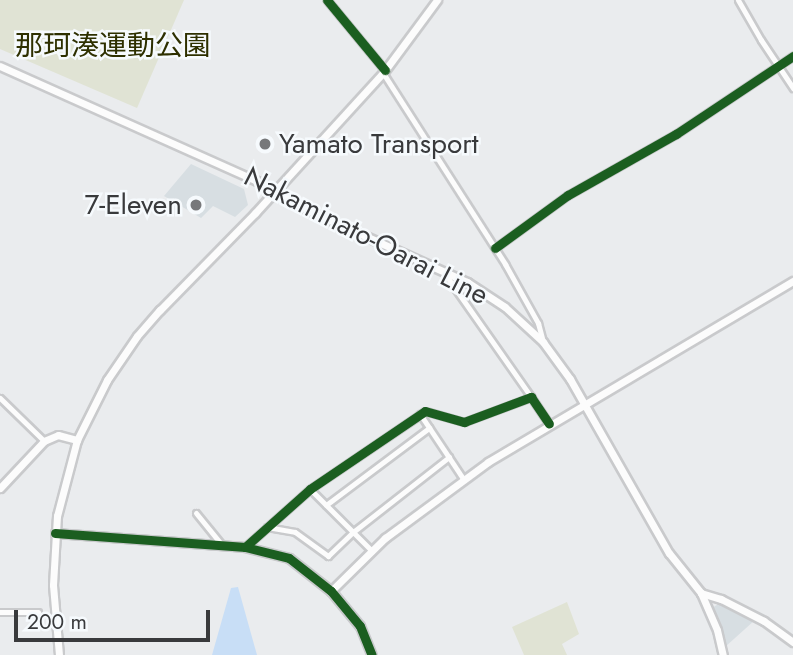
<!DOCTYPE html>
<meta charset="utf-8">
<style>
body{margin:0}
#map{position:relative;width:793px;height:655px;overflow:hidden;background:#eaecee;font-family:Jost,"Noto Sans JP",sans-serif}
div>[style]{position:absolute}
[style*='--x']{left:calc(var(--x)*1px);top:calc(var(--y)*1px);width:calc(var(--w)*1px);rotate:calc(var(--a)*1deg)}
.built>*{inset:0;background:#d7dee2}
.green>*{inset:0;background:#e0e3d4}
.water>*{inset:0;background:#c8def6}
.roads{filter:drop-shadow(2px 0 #c9cacc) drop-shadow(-2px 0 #c9cacc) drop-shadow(0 2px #c9cacc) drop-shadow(0 -2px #c9cacc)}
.street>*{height:5px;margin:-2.5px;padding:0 2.5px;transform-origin:2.5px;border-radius:2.5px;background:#fcfcfc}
.secondary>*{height:7px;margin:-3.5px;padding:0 3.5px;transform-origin:3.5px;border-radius:3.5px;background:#fcfcfc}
.cycleway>*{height:9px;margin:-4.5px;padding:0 4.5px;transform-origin:4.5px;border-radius:4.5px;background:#1b5e20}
.dots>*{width:19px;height:19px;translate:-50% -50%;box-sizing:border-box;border:4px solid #f6fafd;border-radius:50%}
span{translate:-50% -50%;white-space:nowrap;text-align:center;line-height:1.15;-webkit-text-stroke:5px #f6fafd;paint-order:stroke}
.park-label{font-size:28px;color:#2e3000}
.poi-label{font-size:28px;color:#393a3c}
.left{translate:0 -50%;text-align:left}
.right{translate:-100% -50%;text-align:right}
.street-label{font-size:28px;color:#393a3c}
.scale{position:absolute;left:14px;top:610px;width:196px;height:32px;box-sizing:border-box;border:4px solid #393a3c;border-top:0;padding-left:9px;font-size:21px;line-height:24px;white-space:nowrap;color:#393a3c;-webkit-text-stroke:5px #f6fafd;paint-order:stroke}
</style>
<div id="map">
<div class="built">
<i style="clip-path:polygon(191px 164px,244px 189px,248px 205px,235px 217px,213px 206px,201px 218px,164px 196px)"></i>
<i style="clip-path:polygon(720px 603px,755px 620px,725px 647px,712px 608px)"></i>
</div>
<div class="green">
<i style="clip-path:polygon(0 0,184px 0,137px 108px,0 49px)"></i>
<i style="clip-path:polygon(567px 602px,579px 634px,562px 644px,567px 655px,524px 655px,512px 627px)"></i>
</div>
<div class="water">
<i style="clip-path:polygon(238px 587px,257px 655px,212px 655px,231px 588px)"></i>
</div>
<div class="roads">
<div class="street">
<i style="--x:327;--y:0;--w:91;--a:50.4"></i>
<i style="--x:738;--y:0;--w:46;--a:60.1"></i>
<i style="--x:761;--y:40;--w:58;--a:56.3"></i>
<i style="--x:383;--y:73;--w:227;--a:57.4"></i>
<i style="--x:505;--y:264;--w:68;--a:60.8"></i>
<i style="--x:538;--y:323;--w:20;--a:75"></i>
<i style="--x:495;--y:248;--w:90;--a:-36"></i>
<i style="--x:568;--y:195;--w:124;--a:-29.5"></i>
<i style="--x:676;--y:134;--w:141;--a:-33.7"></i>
<i style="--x:445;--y:274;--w:150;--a:55"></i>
<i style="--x:0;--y:398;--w:62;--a:44.3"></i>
<i style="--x:420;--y:414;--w:79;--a:56.3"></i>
<i style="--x:310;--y:489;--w:88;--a:45"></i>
<i style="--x:326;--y:505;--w:129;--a:-36.8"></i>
<i style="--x:196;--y:513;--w:41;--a:50.9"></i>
<i style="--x:267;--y:527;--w:28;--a:10"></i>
<i style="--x:295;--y:532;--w:41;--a:36"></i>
<i style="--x:328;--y:556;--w:35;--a:-44"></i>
<i style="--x:353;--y:532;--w:122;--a:-38"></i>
<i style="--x:245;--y:547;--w:87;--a:-41.7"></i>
<i style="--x:310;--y:489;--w:139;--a:-34.1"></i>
<i style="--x:425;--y:411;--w:41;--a:15.8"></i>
<i style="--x:464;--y:422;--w:72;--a:-20.5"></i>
<i style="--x:531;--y:397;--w:32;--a:56"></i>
<i style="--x:0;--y:612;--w:38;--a:0"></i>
</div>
<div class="secondary">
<i style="--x:0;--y:66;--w:282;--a:24.1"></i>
<i style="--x:257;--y:181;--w:59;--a:29.6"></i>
<i style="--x:308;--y:210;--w:175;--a:24.4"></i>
<i style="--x:467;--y:282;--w:45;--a:33.3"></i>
<i style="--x:505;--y:307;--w:52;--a:42.6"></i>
<i style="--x:543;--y:342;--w:46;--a:53.9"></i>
<i style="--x:570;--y:379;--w:200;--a:60.4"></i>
<i style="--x:669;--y:553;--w:51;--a:51.3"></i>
<i style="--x:701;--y:593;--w:40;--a:66.6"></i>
<i style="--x:717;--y:630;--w:26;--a:77"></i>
<i style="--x:0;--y:488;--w:64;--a:-46.9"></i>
<i style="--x:44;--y:441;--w:15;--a:-23"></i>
<i style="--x:58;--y:435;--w:20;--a:15"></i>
<i style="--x:55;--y:533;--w:191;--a:4.2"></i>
<i style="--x:245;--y:547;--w:45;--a:14"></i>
<i style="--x:289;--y:558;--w:53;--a:38.2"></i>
<i style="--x:331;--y:591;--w:45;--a:50.4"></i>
<i style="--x:360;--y:626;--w:31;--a:68"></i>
<i style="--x:331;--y:591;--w:76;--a:-44.5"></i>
<i style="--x:385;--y:538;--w:128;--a:-36.4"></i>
<i style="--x:488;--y:462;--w:355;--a:-30.7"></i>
<i style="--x:701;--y:593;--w:21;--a:17"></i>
<i style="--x:721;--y:599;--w:48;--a:27.1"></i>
<i style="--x:764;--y:621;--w:36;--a:36"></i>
<i style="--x:59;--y:655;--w:70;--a:-94.9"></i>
<i style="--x:53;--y:585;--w:69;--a:-86.7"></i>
<i style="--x:57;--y:516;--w:79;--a:-75.3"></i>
<i style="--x:77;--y:440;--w:67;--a:-63.4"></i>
<i style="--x:107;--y:380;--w:53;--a:-55.7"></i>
<i style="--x:137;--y:336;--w:35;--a:-49"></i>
<i style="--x:160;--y:310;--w:136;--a:-45.6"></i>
<i style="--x:255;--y:213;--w:190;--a:-47.6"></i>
<i style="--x:383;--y:73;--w:91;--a:-53.5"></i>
</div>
</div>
<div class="cycleway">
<i style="--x:327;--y:0;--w:91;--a:50.4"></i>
<i style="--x:495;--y:248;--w:90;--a:-36"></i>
<i style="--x:568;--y:195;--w:124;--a:-29.5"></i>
<i style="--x:676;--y:134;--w:141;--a:-33.7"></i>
<i style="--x:55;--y:533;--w:191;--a:4.2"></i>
<i style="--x:245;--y:547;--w:45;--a:14"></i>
<i style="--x:289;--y:558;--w:53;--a:38.2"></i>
<i style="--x:331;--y:591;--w:45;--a:50.4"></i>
<i style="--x:360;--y:626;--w:31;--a:68"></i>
<i style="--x:245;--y:547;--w:87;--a:-41.7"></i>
<i style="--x:310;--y:489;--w:139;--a:-34.1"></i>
<i style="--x:425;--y:411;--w:41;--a:15.8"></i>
<i style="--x:464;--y:422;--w:72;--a:-20.5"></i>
<i style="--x:531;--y:397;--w:32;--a:56"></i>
</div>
<div class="dots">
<i style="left:265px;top:144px;background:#77787a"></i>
<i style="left:196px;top:205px;background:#77787a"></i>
</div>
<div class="park-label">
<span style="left:113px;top:46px">那珂湊運動公園</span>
</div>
<div class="poi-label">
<span class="left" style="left:279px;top:144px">Yamato Transport</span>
<span class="right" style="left:182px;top:205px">7-Eleven</span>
</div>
<div class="street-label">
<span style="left:366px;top:236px;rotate:27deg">Nakaminato-Oarai Line</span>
</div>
<div class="scale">200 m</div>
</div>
